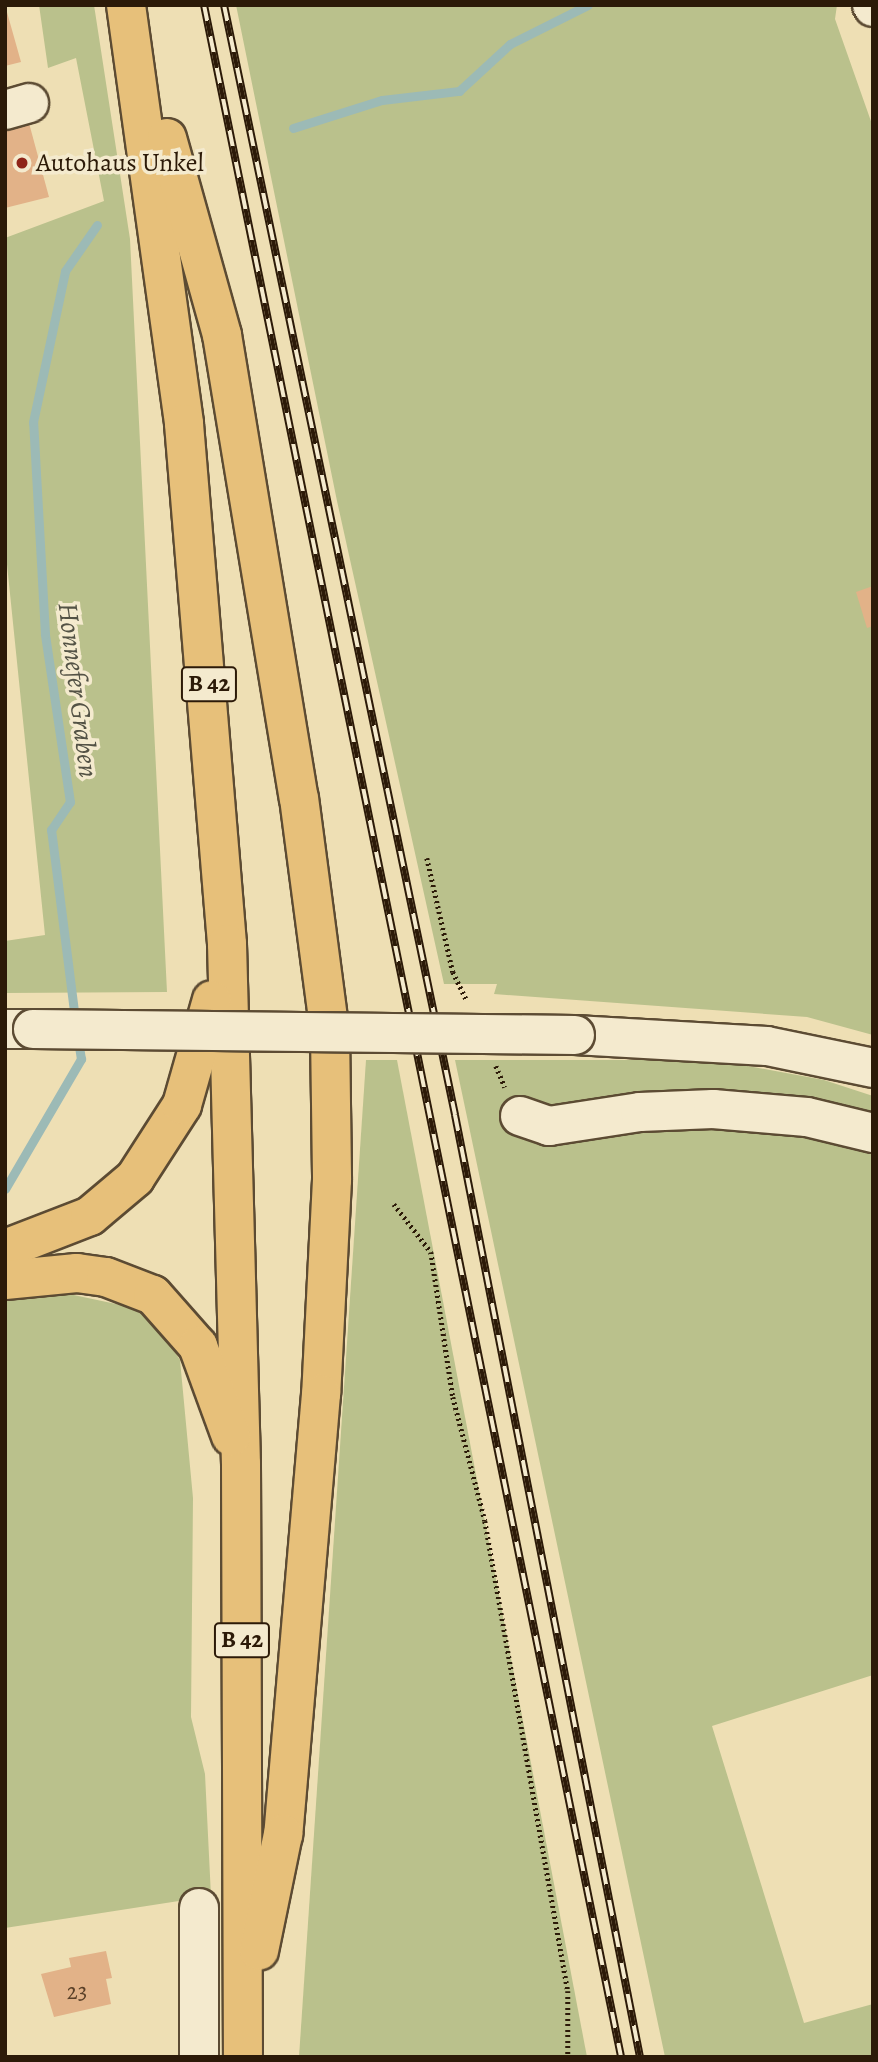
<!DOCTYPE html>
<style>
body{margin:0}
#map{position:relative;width:878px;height:2062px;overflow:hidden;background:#eedfb4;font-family:Alegreya,serif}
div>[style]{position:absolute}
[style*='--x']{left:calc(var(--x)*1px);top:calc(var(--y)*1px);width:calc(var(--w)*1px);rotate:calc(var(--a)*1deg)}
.green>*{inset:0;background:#bac18c}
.stream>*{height:9px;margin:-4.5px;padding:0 4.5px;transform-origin:4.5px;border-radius:4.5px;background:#9cbab6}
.building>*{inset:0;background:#e2b288}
.path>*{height:4.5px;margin-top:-2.25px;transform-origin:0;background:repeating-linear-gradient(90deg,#2c1a08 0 2px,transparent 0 5.5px)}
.roads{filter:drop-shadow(2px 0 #5c4b33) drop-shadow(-2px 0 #5c4b33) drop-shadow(0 2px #5c4b33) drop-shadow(0 -2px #5c4b33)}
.minor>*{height:38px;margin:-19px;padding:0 19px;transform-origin:19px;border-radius:19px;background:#f4eace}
.major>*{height:38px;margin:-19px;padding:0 19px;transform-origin:19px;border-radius:19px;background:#e7c07a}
.rail>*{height:8px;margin-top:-4px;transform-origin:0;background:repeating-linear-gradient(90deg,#f4eace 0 16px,#2c1a08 0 32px);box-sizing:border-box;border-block:2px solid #2c1a08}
.bridges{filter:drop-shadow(2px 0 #5c4b33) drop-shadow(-2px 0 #5c4b33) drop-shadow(0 2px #5c4b33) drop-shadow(0 -2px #5c4b33)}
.minor-bridge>*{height:38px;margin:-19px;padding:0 19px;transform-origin:19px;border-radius:19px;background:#f4eace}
.dots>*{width:19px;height:19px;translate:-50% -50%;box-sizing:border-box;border:4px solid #f4eace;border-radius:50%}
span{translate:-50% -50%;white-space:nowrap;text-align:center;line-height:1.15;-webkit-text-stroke:7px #f4eace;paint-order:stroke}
.number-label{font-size:23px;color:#5a4028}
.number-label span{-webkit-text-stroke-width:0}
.shield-label span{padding:2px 5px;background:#f4eace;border:2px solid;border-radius:5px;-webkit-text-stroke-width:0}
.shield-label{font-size:24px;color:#2c1a08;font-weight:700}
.poi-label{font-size:26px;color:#2c1a08}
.left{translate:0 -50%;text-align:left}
.water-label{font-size:28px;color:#535245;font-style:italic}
.frame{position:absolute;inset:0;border:7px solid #2c1a08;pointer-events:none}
</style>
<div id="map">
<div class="green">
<i style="clip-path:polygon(39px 5px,94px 5px,130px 239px,167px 992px,5px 993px,5px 941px,45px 935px,5px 545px,5px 238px,104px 201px,76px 58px,48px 68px)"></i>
<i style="clip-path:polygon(236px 5px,837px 5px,835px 19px,873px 127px,873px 1035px,807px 1017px,494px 994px,497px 984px,444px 984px,337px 501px)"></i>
<i style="clip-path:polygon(366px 1060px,397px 1060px,587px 2057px,299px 2057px)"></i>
<i style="clip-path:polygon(455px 1060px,715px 1060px,824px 1080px,873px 1096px,873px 1675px,712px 1726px,804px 2023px,873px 2004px,873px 2057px,665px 2057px)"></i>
<i style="clip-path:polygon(69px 1294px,149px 1311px,180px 1360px,193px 1498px,191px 1717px,205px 1774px,211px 1896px,5px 1928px,5px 1299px)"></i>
</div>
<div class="stream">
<i style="--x:293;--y:128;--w:93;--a:-17.5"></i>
<i style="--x:382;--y:100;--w:78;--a:-6.7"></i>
<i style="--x:459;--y:91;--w:69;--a:-42.7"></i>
<i style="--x:510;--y:44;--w:87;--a:-26.6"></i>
<i style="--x:75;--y:1019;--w:191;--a:-97.2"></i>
<i style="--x:51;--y:830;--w:34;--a:-56"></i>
<i style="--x:70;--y:802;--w:170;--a:-98.5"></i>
<i style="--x:45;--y:634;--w:212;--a:-93.2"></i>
<i style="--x:33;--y:422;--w:154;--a:-78"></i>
<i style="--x:65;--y:271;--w:56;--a:-55.2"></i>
<i style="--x:5;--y:1189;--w:151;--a:-59.7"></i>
<i style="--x:81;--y:1059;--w:19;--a:-99"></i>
</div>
<div class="building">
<i style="clip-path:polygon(5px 5px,21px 62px,5px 66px)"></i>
<i style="clip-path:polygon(29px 123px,49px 197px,5px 208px,5px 130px)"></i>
<i style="clip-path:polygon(873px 586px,873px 626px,867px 628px,856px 592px)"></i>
<i style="clip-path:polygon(106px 1951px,112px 1978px,106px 1979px,111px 2004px,54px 2017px,41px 1974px,71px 1967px,69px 1958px)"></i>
</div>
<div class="path">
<i style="--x:427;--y:858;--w:117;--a:77.2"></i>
<i style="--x:453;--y:972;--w:32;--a:64"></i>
<i style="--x:496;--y:1066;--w:23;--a:67"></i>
<i style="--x:394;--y:1204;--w:61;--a:52.4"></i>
<i style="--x:431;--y:1252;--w:147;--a:81.4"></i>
<i style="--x:453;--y:1397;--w:128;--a:75.5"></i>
<i style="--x:485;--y:1521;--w:477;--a:80"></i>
<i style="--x:568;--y:1991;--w:66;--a:90"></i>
</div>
<div class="roads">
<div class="minor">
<i style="--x:872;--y:5;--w:2;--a:63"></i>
<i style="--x:5;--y:110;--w:25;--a:-16"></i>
<i style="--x:5;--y:1029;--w:28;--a:0"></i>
<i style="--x:575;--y:1035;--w:192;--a:3.3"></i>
<i style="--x:767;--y:1046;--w:108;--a:11.7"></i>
<i style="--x:520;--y:1116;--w:31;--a:19"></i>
<i style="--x:549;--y:1126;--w:92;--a:-8.7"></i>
<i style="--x:640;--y:1112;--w:73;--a:-2.4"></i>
<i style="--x:713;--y:1109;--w:94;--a:4.9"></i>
<i style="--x:807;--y:1117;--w:68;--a:13.6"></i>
<i style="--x:199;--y:1908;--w:149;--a:90"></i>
</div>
<div class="major">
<i style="--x:126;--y:5;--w:423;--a:82.1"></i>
<i style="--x:184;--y:424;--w:522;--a:85.27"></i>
<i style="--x:227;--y:944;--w:520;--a:88.46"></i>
<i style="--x:241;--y:1464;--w:593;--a:89.81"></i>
<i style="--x:167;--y:138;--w:205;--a:74.4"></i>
<i style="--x:222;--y:335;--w:469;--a:80.6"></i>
<i style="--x:299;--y:798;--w:236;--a:82.5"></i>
<i style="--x:330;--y:1032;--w:148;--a:89.2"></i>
<i style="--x:332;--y:1180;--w:214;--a:92.9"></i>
<i style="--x:321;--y:1394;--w:442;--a:94.9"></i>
<i style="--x:283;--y:1834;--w:119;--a:101.6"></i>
<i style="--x:5;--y:1249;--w:91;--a:-21.2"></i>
<i style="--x:90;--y:1216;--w:59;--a:-40.2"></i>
<i style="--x:135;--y:1178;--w:87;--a:-57.2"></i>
<i style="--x:182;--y:1105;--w:109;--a:-74.1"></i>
<i style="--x:5;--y:1280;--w:72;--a:-5.6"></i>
<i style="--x:77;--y:1273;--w:29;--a:8"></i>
<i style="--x:106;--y:1277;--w:50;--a:21"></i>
<i style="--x:153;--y:1295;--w:68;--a:48.6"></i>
<i style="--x:198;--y:1346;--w:96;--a:69.9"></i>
</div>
</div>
<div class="rail">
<i style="--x:204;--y:5;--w:2094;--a:78.51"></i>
<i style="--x:224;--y:5;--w:1134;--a:78.24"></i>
<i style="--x:455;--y:1115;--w:960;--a:78.89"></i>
</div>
<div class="bridges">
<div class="minor-bridge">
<i style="--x:33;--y:1029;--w:542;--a:0.63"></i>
</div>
</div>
<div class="dots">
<i style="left:22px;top:163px;background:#8f2418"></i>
</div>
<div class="number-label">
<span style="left:77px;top:1992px">23</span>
</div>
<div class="shield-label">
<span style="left:209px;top:684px">B 42</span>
<span style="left:242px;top:1640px">B 42</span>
</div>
<div class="poi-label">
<span class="left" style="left:36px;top:163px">Autohaus Unkel</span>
</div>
<div class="water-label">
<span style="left:78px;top:690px;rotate:83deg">Honnefer Graben</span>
</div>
<div class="frame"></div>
</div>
